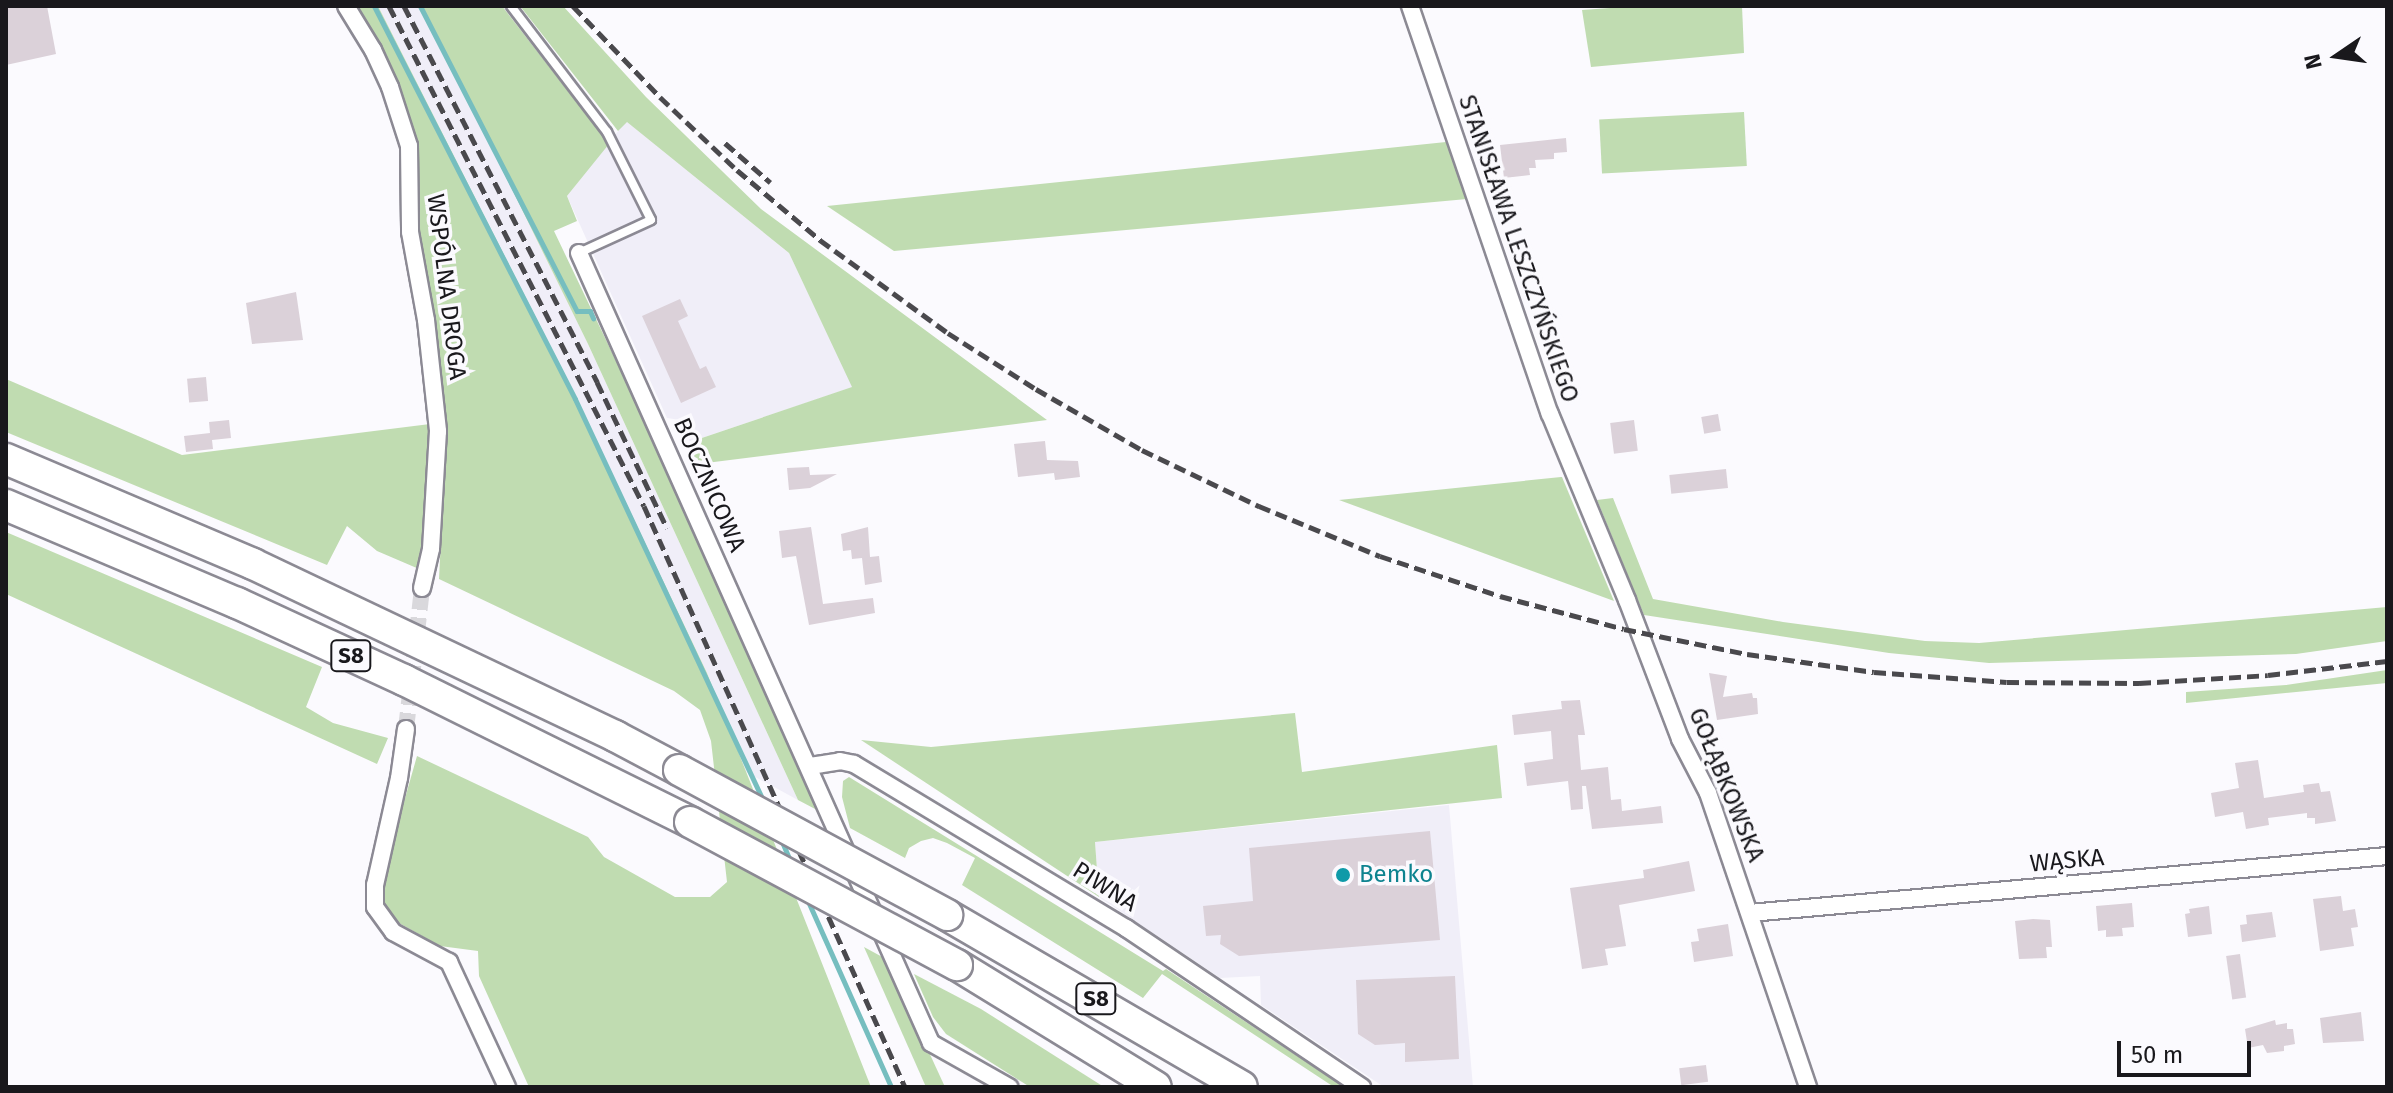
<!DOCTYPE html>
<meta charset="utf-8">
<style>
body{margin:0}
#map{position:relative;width:2393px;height:1093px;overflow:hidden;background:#fbfafe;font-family:"Fira Sans",sans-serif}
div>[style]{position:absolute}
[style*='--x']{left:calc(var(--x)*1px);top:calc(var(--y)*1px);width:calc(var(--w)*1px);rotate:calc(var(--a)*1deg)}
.built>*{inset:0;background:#f0eef8}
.green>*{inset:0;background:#c0dcb1;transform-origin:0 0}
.stream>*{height:5px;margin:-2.5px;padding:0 2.5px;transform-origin:2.5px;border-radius:2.5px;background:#76bebf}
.building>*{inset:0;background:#dbd1d9;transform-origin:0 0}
.street-tunnel>*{height:16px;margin-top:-8px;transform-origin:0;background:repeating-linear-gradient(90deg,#d9d8dc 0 16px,transparent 0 24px)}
.roads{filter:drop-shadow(2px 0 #8c8a94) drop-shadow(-2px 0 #8c8a94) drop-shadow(0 2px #8c8a94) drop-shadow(0 -2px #8c8a94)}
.lane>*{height:8px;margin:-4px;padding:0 4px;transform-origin:4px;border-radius:4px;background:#fff}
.street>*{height:16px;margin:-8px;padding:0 8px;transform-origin:8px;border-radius:8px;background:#fff}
.highway>*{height:30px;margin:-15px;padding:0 15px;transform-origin:15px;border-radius:15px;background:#fff}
.rail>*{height:5px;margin-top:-2.5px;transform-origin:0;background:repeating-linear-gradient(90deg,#4a494d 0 12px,transparent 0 18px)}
.bridges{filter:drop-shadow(2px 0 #8c8a94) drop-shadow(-2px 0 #8c8a94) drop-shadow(0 2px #8c8a94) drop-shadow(0 -2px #8c8a94)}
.highway-bridge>*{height:30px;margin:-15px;padding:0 15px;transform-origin:15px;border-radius:15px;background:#fff}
.dots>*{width:22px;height:22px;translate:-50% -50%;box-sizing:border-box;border:4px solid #fbfafe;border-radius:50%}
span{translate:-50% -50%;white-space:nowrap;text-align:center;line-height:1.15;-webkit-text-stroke:7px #fbfafe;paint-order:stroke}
.shield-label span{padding:2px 6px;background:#fbfafe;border:2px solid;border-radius:6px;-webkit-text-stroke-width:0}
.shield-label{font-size:22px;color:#19181c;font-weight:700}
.street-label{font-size:24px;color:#19181c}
.culture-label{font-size:24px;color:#0d838f}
.left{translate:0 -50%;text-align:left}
.frame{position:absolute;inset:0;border:8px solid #19181c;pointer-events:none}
.north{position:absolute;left:2297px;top:16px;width:80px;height:80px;-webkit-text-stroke:6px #fbfafe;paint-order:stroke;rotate:257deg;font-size:22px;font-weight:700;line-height:32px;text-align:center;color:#19181c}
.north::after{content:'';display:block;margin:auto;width:28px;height:36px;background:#19181c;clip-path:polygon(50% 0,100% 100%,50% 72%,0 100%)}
.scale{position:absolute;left:2117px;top:1041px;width:134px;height:36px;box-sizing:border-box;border:4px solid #19181c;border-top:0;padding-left:10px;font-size:24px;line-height:28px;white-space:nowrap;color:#19181c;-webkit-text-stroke:6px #fbfafe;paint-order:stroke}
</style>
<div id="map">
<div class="built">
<i style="clip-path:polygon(378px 6px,422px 6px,448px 56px,588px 344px,798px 800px,746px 772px,707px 673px,568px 381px)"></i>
<i style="clip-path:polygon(626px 121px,789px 253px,853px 387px,690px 442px,680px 420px,667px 418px,567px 196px)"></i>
<i style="clip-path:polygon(1449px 805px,1473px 1087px,1384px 1087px,1261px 1005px,1260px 976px,1220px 978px,1099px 897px,1095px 842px)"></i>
</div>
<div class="green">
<i style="clip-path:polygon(353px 6px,378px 6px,568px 381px,707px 673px,871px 1087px,529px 1087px,479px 976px,478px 951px,440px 946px,390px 918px,382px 900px,390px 851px,417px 756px,588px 837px,604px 857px,675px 897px,710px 897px,727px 882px,711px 741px,700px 710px,674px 691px,439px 579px,443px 499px,436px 322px,416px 237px,413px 132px,386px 54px)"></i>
<i style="clip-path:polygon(422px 6px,502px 6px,609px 144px,567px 196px,577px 221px,554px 231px,670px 474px,814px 795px,817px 810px,798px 800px,588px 344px)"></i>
<i style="clip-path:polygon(520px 6px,563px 6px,646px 97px,761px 209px,1047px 420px,690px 465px,690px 442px,852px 387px,789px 253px,627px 122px,618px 131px)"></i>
<i style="clip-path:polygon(1638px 6px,1742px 6px,1744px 53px,1591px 67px,1582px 10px)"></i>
<i style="left:1744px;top:112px;width:54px;height:145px;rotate:87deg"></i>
<i style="clip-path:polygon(1446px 142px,1467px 199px,894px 251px,827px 206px)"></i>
<i style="clip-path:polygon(6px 379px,182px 455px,430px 424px,429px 508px,419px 569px,377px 551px,347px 526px,327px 565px,6px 432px)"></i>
<i style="clip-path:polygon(1562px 477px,1614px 601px,1339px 500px,1561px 477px)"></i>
<i style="clip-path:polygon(1613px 498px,1653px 599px,1783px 622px,1925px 641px,1979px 643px,2387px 607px,2387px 641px,2296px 654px,1989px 663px,1889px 653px,1644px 615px,1597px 500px)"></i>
<i style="clip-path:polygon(6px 532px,322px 667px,306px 707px,333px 723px,388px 738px,377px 764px,6px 594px)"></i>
<i style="clip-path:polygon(2387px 670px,2387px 683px,2186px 703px,2186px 692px,2286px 685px)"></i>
<i style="clip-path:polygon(1295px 713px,1302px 772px,1497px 745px,1502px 798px,1095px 842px,1099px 897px,861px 740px,931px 747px)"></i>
<i style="clip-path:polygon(849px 777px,1163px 971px,1166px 969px,1344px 1087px,1334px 1087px,1162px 974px,1143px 998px,962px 885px,975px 858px,947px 843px,933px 838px,921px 841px,909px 848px,905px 858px,850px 828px,842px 797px,843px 781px)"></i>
<i style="clip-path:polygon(864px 947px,886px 959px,945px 1087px,926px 1087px)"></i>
<i style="clip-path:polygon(914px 974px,981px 1009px,1104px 1087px,1030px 1087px,946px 1034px,933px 1017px)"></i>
</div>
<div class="stream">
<i style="--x:374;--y:6;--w:441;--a:62.9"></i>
<i style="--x:575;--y:399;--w:445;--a:64.9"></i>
<i style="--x:420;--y:6;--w:343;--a:62.8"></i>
<i style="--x:577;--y:311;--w:13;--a:0"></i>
<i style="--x:590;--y:311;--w:8;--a:67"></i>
<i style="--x:780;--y:837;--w:26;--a:67"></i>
<i style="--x:807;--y:899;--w:206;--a:65.9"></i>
</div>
<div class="building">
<i style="clip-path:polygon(6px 6px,47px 6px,56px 54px,6px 65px)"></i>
<i style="clip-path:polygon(1566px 138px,1567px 152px,1554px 153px,1554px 159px,1535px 160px,1536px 168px,1529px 168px,1530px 175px,1504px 178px,1500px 145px)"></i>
<i style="clip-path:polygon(296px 292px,303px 340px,252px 344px,246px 303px)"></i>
<i style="clip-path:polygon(680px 299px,688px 316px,678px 321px,700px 369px,706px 366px,716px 387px,681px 403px,642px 316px)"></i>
<i style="left:206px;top:377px;width:24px;height:19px;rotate:85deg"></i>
<i style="left:1718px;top:414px;width:17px;height:17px;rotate:80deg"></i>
<i style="clip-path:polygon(229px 420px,231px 438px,212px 440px,213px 449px,186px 452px,184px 436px,210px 433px,209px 422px)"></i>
<i style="left:1634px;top:420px;width:31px;height:24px;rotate:83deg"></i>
<i style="clip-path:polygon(1045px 441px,1047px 460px,1078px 461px,1080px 477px,1055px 480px,1054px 473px,1018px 477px,1014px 444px)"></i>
<i style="clip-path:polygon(809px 467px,810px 475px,837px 474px,810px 488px,789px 490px,787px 468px)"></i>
<i style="left:1726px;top:469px;width:19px;height:57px;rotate:84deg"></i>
<i style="clip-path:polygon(811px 527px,823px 604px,873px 598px,875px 613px,809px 625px,796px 556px,782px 558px,779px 531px)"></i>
<i style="clip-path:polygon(868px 527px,870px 557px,879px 556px,882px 582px,865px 585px,862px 558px,852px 559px,851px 550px,843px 551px,841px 534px)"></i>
<i style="clip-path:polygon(1709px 673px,1727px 676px,1723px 697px,1752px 693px,1753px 698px,1757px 698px,1758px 714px,1717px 720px)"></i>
<i style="clip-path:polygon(1580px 700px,1585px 735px,1578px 735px,1581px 770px,1608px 767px,1611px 800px,1621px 799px,1622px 811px,1661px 806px,1663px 823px,1592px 829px,1586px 786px,1582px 786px,1583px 809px,1571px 810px,1568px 781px,1527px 786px,1524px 763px,1553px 759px,1551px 731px,1514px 735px,1512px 715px,1562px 709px,1561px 701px)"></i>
<i style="clip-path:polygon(2258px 760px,2264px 798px,2304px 792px,2303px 785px,2319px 783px,2321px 792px,2330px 791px,2336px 821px,2315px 824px,2315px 818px,2307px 818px,2307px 813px,2268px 818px,2269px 825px,2246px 829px,2243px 812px,2215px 817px,2211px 793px,2239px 788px,2235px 763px)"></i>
<i style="clip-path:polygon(1430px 831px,1440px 940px,1239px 956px,1220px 944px,1221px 935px,1206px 936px,1203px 906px,1253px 901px,1249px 848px)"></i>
<i style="clip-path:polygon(1689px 861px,1695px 891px,1619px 905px,1626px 946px,1605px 949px,1608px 965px,1582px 969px,1570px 888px,1644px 878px,1643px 870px)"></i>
<i style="clip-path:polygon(2341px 896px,2343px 911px,2355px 909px,2358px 927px,2351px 928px,2354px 946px,2320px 951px,2313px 899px)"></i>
<i style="clip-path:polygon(2132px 903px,2134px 927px,2122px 928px,2123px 936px,2106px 937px,2106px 930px,2098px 931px,2096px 906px)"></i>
<i style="clip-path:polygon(2209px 906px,2212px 934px,2188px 937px,2185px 914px,2190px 913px,2189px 909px)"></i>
<i style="clip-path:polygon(2272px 912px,2276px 937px,2242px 942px,2240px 925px,2247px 924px,2246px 915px)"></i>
<i style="clip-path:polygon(2033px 919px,2050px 920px,2052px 947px,2046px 947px,2047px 958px,2019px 959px,2015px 921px)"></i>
<i style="clip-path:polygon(1728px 924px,1733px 956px,1694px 962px,1691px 942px,1699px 941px,1697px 929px)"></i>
<i style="left:2240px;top:954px;width:44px;height:14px;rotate:82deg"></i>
<i style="clip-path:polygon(1455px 976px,1459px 1059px,1405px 1062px,1405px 1043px,1375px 1045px,1358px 1034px,1356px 980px)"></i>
<i style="clip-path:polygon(2361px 1012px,2364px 1041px,2323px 1043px,2320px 1018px)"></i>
<i style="clip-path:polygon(2275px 1020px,2276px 1025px,2287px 1023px,2287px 1029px,2293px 1029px,2295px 1044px,2284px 1046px,2284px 1051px,2267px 1053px,2263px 1045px,2248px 1048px,2245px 1029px)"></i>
<i style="left:1706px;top:1065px;width:17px;height:27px;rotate:83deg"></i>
</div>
<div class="street-tunnel">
<i style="--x:406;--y:729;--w:142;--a:-83.5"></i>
</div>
<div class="roads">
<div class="lane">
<i style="--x:511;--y:6;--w:158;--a:52.7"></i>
<i style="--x:607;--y:132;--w:98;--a:63.4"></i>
<i style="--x:651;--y:220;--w:79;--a:155.4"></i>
</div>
<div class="street">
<i style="--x:346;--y:6;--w:52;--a:58.5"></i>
<i style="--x:373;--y:50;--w:41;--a:65.3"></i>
<i style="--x:390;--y:87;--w:62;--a:72.1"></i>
<i style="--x:409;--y:146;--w:86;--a:89.3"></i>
<i style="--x:410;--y:232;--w:89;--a:79.7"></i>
<i style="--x:426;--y:320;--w:112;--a:83.8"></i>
<i style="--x:438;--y:431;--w:118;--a:93.4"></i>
<i style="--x:431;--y:549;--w:40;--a:103"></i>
<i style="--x:1410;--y:6;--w:431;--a:71.1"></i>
<i style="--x:1550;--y:414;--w:201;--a:67.5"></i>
<i style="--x:1627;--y:600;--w:149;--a:69.1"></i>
<i style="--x:1680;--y:739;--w:61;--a:62.6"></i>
<i style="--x:1708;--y:793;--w:311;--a:71.2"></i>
<i style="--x:579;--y:253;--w:865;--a:65.98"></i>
<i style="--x:931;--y:1043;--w:90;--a:29.4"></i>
<i style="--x:406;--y:729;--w:49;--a:98.1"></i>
<i style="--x:399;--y:778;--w:110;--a:102.6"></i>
<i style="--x:375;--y:885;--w:22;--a:90"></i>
<i style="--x:375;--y:907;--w:31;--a:54"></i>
<i style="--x:393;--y:932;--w:64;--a:28.2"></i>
<i style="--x:449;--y:962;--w:138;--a:65.1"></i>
<i style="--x:810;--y:766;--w:30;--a:-9"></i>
<i style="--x:840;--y:761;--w:14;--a:12"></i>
<i style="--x:854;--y:764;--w:318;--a:31.1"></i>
<i style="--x:1126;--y:928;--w:285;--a:34"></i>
<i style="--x:1750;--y:913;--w:640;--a:-5.11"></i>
</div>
<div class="highway">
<i style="--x:6;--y:459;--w:268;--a:23"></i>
<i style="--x:253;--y:564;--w:401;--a:25.4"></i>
<i style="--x:615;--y:736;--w:72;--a:28"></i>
<i style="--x:6;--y:505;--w:251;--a:23"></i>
<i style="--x:237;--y:603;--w:184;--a:24.8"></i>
<i style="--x:404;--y:680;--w:319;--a:26.4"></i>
<i style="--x:947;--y:915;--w:341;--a:30.2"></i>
<i style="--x:957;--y:965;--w:233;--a:31.5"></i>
</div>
</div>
<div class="rail">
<i style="--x:389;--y:6;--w:561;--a:62.98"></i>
<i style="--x:644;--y:506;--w:637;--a:65.81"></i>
<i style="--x:404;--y:6;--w:423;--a:62.8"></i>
<i style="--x:597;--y:382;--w:162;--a:64.4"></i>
<i style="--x:573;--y:6;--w:126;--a:46.3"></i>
<i style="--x:660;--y:97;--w:106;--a:43.5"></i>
<i style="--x:737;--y:170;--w:109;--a:40.1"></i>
<i style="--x:820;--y:240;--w:158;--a:36"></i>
<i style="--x:948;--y:333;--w:104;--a:32.5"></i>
<i style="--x:1036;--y:389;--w:122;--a:29.9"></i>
<i style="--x:1142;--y:450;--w:130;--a:25.6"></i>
<i style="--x:1259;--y:506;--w:131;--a:22.5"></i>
<i style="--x:1380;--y:556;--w:126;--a:18.4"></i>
<i style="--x:1500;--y:596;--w:128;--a:14.9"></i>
<i style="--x:1624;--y:629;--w:126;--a:11.5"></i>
<i style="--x:1747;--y:654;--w:128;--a:8.1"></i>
<i style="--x:1874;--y:672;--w:133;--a:4.3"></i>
<i style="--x:2007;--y:682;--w:132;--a:0.4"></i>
<i style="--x:2139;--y:683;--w:129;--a:-3.5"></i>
<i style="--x:2268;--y:675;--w:120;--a:-6.7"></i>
<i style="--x:725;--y:143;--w:60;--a:40.9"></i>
</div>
<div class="bridges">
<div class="highway-bridge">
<i style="--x:679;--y:770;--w:305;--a:28.4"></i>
<i style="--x:690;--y:822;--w:303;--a:28.2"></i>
</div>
</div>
<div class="dots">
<i style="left:1343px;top:875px;background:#0f9aa8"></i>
</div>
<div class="shield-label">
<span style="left:351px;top:656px">S8</span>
<span style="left:1096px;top:999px">S8</span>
</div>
<div class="street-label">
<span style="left:1518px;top:249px;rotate:71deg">STANISŁAWA LESZCZYŃSKIEGO</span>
<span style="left:446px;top:287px;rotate:83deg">WSPÓLNA DROGA</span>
<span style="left:709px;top:485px;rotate:66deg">BOCZNICOWA</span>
<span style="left:1726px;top:785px;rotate:68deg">GOŁĄBKOWSKA</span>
<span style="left:2067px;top:861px;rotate:-5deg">WĄSKA</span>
<span style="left:1105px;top:887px;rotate:32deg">PIWNA</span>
</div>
<div class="culture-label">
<span class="left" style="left:1359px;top:875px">Bemko</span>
</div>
<div class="frame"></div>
<div class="north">N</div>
<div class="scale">50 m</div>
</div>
